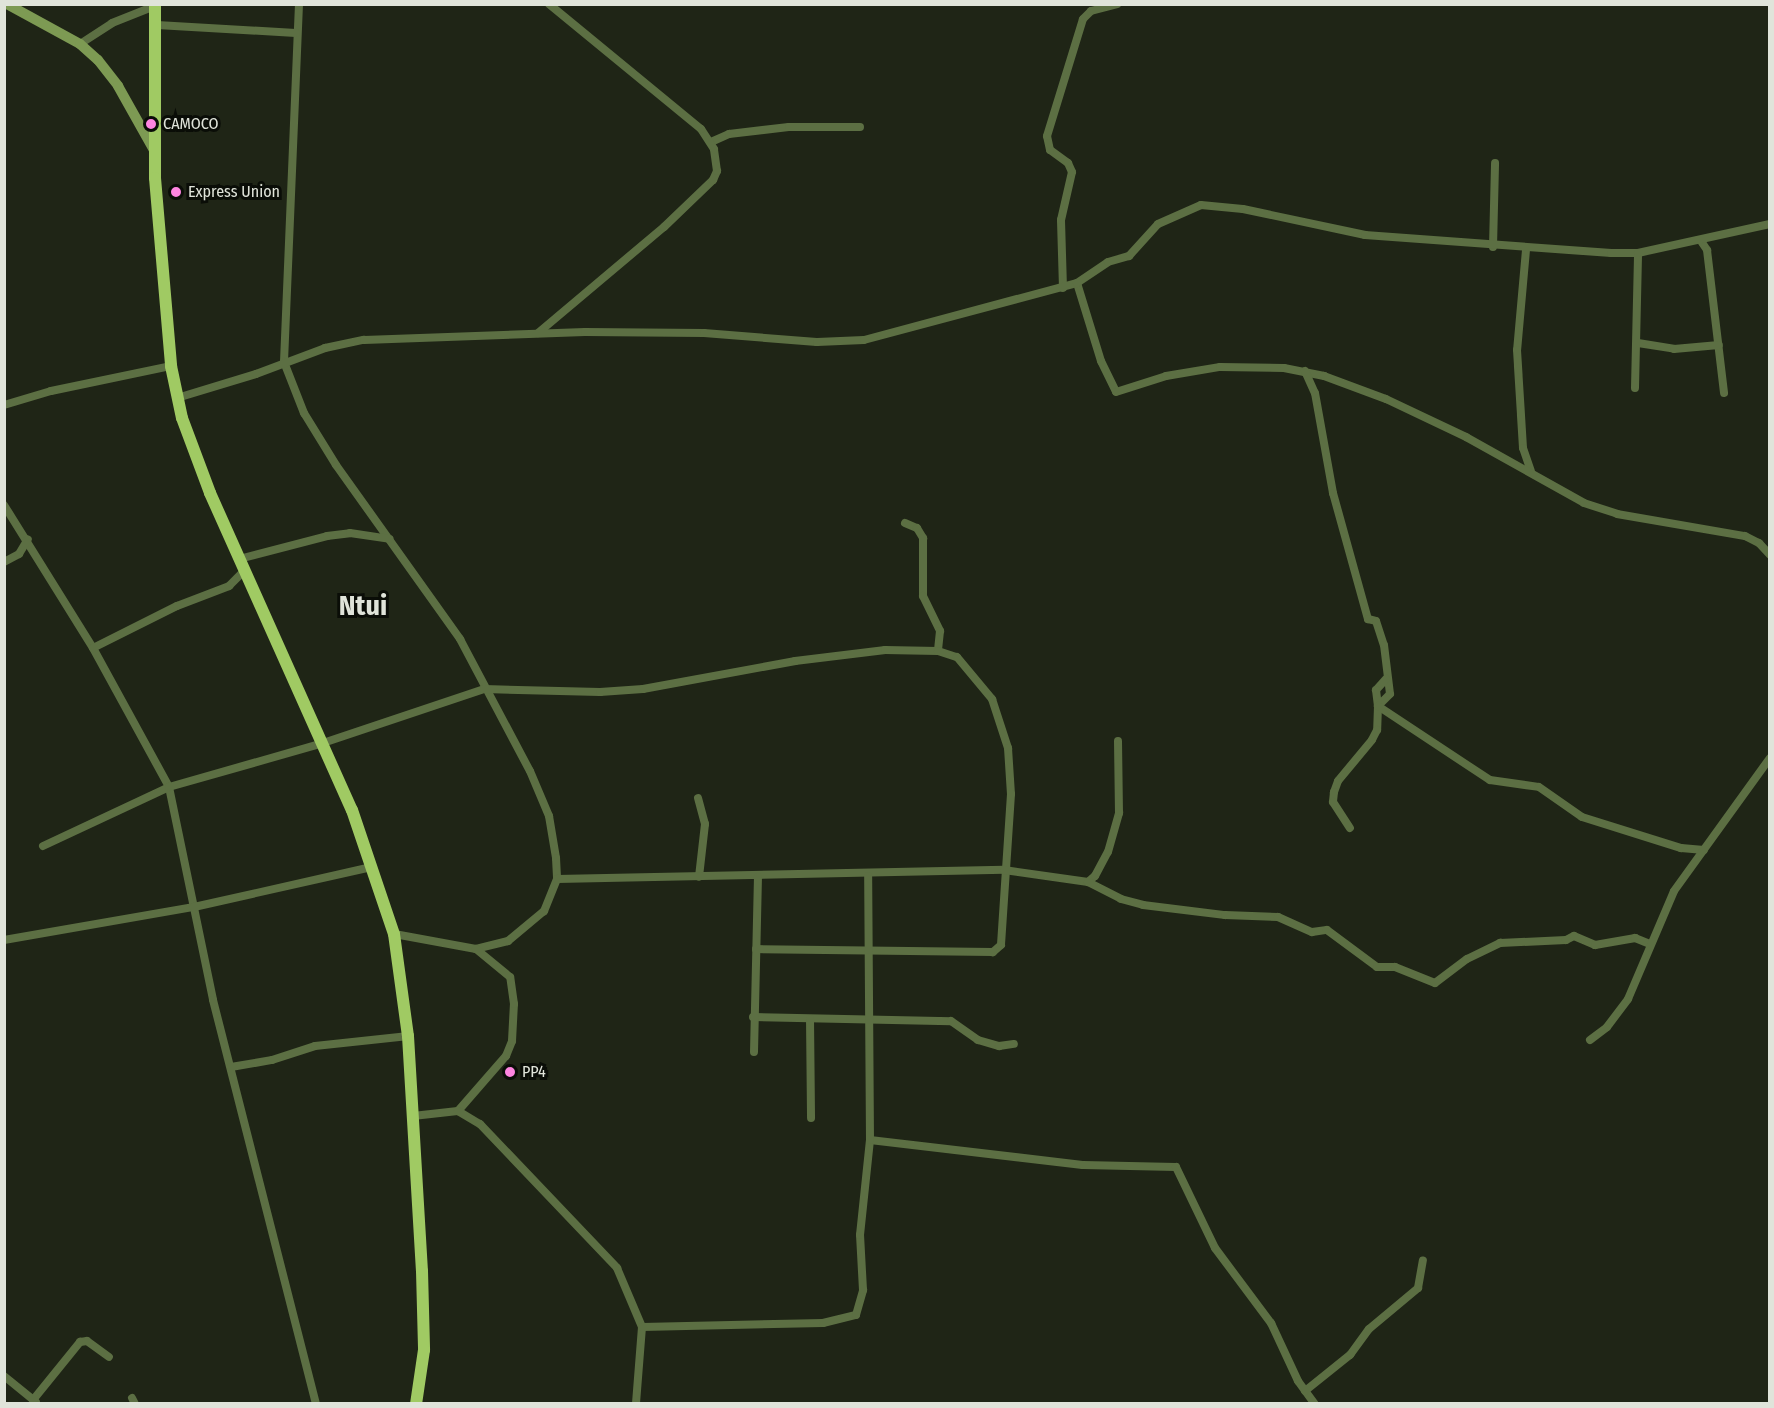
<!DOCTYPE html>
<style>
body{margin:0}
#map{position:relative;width:1774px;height:1408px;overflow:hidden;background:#1f2516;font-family:"Fira Sans Condensed",sans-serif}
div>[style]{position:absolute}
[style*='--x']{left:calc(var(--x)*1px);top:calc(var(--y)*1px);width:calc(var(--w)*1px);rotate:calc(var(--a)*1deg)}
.minor>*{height:8px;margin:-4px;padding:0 4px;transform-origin:4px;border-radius:4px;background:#5c6f43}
.secondary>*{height:10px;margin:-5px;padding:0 5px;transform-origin:5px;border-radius:5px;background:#7d9a53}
.trunk>*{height:12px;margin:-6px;padding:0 6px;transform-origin:6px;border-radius:6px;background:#a0ca63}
.dots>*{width:16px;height:16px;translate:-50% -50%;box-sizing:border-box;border:3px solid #0a0d07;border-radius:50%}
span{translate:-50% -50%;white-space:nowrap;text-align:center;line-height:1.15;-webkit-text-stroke:6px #0a0d07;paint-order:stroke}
.poi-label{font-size:16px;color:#e0e4da}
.left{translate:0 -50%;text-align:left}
.town-label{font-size:28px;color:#e0e4da;font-weight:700}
.frame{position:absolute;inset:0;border:6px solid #e0e4da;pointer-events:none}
</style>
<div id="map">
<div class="minor">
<i style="--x:299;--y:4;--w:358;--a:92.4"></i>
<i style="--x:284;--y:362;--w:55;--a:68.6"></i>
<i style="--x:304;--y:413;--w:61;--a:58.4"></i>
<i style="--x:336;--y:465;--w:214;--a:54.5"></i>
<i style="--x:460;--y:639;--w:149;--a:62.1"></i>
<i style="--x:530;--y:771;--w:49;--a:67.1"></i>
<i style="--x:549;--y:816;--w:43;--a:80.5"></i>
<i style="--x:556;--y:858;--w:21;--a:87"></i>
<i style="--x:557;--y:879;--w:35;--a:112"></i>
<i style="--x:544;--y:911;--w:47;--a:140.2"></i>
<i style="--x:508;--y:941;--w:33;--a:166"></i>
<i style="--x:476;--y:949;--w:83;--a:-169.6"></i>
<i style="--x:157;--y:25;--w:139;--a:3.3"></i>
<i style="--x:80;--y:44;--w:38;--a:-33"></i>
<i style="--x:112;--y:23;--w:46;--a:-21.6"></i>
<i style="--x:711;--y:142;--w:20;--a:-24"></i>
<i style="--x:729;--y:134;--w:60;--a:-6.7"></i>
<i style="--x:789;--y:127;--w:71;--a:0"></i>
<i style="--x:1701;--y:241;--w:11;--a:56"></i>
<i style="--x:1707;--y:250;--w:144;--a:83.2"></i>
<i style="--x:1493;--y:247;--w:84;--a:-88.6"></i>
<i style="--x:1526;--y:250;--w:100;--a:95.1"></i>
<i style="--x:1517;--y:350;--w:98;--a:86.5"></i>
<i style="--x:1523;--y:448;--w:24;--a:71"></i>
<i style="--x:1077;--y:283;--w:82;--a:72.9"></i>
<i style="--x:1101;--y:361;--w:34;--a:64"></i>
<i style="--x:1116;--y:392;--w:52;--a:-17.7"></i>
<i style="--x:1166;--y:376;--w:55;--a:-9.5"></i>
<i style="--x:1220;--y:367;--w:64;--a:0.9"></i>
<i style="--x:1284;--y:368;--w:41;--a:11.3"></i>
<i style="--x:1324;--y:376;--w:66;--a:20.4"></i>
<i style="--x:1386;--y:399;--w:89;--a:25.4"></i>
<i style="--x:1466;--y:437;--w:135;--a:29.2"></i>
<i style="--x:1584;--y:503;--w:35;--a:18"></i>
<i style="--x:1617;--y:514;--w:130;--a:9.8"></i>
<i style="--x:1745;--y:536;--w:16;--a:27"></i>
<i style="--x:1759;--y:543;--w:16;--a:47"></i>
<i style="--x:1063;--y:288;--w:68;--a:-91.7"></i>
<i style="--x:1061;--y:220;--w:49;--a:-77.1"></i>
<i style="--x:1072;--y:172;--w:10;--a:-114"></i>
<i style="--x:1068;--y:163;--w:22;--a:-144"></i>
<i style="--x:1050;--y:150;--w:14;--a:-102"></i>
<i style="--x:1047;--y:136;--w:122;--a:-72.9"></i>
<i style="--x:1083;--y:19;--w:11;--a:-45"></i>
<i style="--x:1091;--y:11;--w:27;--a:-15"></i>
<i style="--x:538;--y:333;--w:165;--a:-40.1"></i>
<i style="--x:664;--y:227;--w:68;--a:-43.8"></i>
<i style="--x:713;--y:180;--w:10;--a:-66"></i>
<i style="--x:717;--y:171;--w:22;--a:-98"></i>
<i style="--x:714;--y:149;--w:24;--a:-123"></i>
<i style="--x:701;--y:129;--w:197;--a:-140.6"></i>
<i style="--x:1638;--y:343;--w:36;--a:9"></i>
<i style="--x:1674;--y:349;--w:45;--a:-5.1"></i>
<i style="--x:1305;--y:371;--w:24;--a:66"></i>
<i style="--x:1315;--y:393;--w:102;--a:79.8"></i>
<i style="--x:1333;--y:493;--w:131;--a:74.5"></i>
<i style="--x:1368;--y:619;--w:8;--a:14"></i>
<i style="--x:1376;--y:621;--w:25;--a:72"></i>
<i style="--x:1384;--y:645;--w:49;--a:83"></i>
<i style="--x:1390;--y:694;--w:17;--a:135"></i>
<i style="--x:1378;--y:706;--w:24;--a:92"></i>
<i style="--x:1377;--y:730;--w:11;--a:117"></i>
<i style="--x:1372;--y:740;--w:53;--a:129.7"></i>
<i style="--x:1338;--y:781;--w:12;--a:110"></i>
<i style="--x:1334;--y:792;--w:10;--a:96"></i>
<i style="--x:1333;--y:802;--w:31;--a:57"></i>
<i style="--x:1635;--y:388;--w:135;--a:-88.7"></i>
<i style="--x:177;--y:398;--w:83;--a:-16.9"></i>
<i style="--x:256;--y:374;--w:74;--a:-20.6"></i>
<i style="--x:325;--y:348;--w:40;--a:-12"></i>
<i style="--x:364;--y:340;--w:221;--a:-2.1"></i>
<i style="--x:585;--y:332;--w:119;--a:0.5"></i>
<i style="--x:704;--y:333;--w:113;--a:4.6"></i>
<i style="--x:817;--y:342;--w:47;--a:-2.4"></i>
<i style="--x:864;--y:340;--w:220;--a:-15"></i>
<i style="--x:1077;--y:283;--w:37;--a:-34"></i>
<i style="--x:1108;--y:262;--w:22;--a:-16"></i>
<i style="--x:1129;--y:256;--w:43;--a:-47.8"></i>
<i style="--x:1158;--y:224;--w:47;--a:-23.8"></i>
<i style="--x:1201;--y:205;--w:42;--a:5.4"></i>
<i style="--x:1243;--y:209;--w:125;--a:12"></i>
<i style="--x:1365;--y:235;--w:247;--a:4.2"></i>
<i style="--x:1611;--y:253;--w:27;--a:0"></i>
<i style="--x:1638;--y:253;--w:135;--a:-12.4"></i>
<i style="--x:4;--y:405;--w:49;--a:-16.6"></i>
<i style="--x:51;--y:391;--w:123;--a:-11.8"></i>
<i style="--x:4;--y:505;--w:168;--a:58.1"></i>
<i style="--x:93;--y:648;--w:158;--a:61.3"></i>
<i style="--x:169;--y:787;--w:217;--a:78.3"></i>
<i style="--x:213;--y:1000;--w:417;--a:75.7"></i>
<i style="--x:905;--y:523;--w:13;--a:23"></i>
<i style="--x:917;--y:528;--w:12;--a:59"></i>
<i style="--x:923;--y:538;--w:58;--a:90"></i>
<i style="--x:923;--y:596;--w:39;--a:64"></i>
<i style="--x:940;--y:631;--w:20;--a:96"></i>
<i style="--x:239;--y:559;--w:91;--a:-14.6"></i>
<i style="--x:327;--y:536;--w:23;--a:-7"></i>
<i style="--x:350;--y:533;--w:40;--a:8.5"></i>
<i style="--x:4;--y:562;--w:17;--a:-28"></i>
<i style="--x:19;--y:554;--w:17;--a:-59"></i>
<i style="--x:93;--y:648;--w:94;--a:-26.6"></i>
<i style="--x:177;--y:606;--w:56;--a:-21"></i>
<i style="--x:229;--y:586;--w:21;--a:-45"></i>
<i style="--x:1386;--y:679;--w:15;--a:132"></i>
<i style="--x:1376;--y:690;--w:16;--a:83"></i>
<i style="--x:1378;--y:706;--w:134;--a:33.5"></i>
<i style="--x:1490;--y:780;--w:49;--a:8.1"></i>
<i style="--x:1539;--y:787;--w:52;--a:34.9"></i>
<i style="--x:1582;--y:817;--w:104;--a:17.4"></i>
<i style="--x:1681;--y:848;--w:23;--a:5"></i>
<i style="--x:698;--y:798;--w:27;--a:75"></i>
<i style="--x:705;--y:824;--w:53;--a:96.5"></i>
<i style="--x:43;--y:846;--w:139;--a:-25.1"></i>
<i style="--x:169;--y:787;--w:160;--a:-15.9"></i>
<i style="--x:323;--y:743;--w:170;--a:-18.5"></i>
<i style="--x:484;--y:689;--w:116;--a:1.5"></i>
<i style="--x:600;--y:692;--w:43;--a:-4"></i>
<i style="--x:643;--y:689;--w:155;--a:-10.4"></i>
<i style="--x:795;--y:661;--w:91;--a:-7"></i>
<i style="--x:885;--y:650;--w:53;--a:1.1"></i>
<i style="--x:938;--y:651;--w:20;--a:18"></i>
<i style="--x:957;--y:657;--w:55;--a:50.2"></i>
<i style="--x:992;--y:699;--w:52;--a:71.9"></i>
<i style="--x:1008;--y:748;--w:46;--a:86.3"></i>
<i style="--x:1011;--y:794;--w:151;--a:93.8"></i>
<i style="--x:1001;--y:945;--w:11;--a:139"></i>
<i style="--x:993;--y:952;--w:237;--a:-179.3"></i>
<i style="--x:557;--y:879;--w:447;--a:-1.2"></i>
<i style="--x:1004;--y:870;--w:85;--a:8.1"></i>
<i style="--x:1088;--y:882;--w:9;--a:-41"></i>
<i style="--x:1095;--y:876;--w:27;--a:-62"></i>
<i style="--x:1108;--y:852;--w:41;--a:-74.2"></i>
<i style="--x:1119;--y:813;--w:72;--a:-90.8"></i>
<i style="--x:1088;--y:882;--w:37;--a:27"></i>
<i style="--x:1121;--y:899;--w:23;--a:15"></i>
<i style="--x:1143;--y:905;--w:83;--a:7"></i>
<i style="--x:1225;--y:915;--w:53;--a:2.2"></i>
<i style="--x:1278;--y:917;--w:37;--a:24"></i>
<i style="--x:1312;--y:932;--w:15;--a:-8"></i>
<i style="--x:1327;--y:930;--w:62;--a:36.5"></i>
<i style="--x:1377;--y:967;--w:18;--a:0"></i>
<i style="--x:1395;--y:967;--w:43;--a:21.8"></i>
<i style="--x:1435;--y:983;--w:40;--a:-37"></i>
<i style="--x:1467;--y:959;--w:37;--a:-26"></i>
<i style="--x:1500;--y:943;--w:66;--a:-2.6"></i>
<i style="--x:1566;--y:940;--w:9;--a:-27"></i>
<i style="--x:1574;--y:936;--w:23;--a:23"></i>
<i style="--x:1595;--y:945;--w:41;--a:-9.9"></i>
<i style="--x:1635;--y:938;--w:16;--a:22"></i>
<i style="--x:4;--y:940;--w:193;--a:-9.9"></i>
<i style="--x:194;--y:907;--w:182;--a:-12.7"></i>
<i style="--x:753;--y:1017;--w:198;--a:1.2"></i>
<i style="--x:951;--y:1021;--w:33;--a:35"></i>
<i style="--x:978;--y:1040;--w:22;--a:16"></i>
<i style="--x:999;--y:1046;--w:15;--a:-8"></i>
<i style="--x:810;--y:1019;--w:99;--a:89.4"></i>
<i style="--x:1590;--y:1040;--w:21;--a:-37"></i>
<i style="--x:1607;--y:1027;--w:35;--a:-53"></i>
<i style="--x:1628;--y:999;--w:117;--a:-66.9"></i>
<i style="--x:1674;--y:891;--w:164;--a:-54.2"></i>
<i style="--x:754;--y:1052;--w:175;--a:-88.7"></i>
<i style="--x:231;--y:1067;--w:42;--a:-9.7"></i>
<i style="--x:272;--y:1060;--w:45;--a:-18"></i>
<i style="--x:315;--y:1046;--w:94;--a:-6.1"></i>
<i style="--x:458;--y:1111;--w:73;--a:-48.9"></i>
<i style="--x:506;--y:1056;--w:16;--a:-68"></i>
<i style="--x:512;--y:1041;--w:37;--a:-87"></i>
<i style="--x:514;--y:1004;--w:27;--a:-98"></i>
<i style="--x:510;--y:977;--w:44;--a:-140.5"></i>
<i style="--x:413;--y:1116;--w:45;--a:-6.3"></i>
<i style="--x:458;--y:1111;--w:26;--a:31"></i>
<i style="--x:480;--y:1124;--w:199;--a:46.4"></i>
<i style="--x:617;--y:1268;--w:64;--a:67"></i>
<i style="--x:642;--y:1327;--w:77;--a:94.5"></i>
<i style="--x:870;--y:1140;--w:214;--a:6.7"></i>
<i style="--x:1083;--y:1165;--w:93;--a:1.2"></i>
<i style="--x:1176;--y:1167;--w:90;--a:64.3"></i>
<i style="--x:1215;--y:1248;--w:94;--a:53.3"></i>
<i style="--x:1271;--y:1323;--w:64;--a:65"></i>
<i style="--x:1298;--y:1381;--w:29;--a:54"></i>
<i style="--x:642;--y:1327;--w:181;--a:-1.3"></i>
<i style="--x:823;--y:1323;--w:34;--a:-14"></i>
<i style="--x:856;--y:1315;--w:26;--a:-74"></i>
<i style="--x:863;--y:1290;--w:55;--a:-93.1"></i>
<i style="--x:860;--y:1235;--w:96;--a:-84"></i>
<i style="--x:870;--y:1140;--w:264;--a:-90.4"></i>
<i style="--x:4;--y:1376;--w:41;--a:39.1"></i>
<i style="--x:1305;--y:1391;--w:58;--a:-38.7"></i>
<i style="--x:1350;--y:1355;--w:32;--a:-54"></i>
<i style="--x:1369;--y:1329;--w:64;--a:-39.9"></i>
<i style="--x:1418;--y:1288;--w:28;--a:-80"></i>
<i style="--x:132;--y:1398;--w:7;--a:63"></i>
<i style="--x:33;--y:1400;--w:75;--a:-51"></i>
<i style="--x:80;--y:1342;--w:7;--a:-8"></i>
<i style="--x:87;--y:1341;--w:27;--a:36"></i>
</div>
<div class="secondary">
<i style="--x:7;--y:4;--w:83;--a:28.7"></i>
<i style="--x:80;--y:44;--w:24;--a:42"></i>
<i style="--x:98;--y:60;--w:33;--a:52"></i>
<i style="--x:118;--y:86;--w:76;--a:60.7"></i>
</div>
<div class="trunk">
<i style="--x:155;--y:4;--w:174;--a:90"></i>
<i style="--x:155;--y:178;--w:189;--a:85.1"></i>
<i style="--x:171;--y:366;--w:53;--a:78.1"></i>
<i style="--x:182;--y:418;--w:80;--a:69.5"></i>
<i style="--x:210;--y:493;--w:347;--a:65.9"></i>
<i style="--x:352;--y:810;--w:131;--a:71.3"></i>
<i style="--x:394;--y:934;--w:103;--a:82.2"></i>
<i style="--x:408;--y:1036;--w:235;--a:86.6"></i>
<i style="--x:422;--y:1271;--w:79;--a:88.5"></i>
<i style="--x:424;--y:1350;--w:55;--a:98.4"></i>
</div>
<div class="dots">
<i style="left:151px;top:124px;background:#fe85e0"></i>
<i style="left:176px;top:192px;background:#fe85e0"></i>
<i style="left:510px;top:1072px;background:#fe85e0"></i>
</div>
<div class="poi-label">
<span class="left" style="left:163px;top:124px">CAMOCO</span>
<span class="left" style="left:188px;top:192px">Express Union</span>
<span class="left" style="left:522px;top:1072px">PP4</span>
</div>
<div class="town-label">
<span style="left:363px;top:606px">Ntui</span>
</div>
<div class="frame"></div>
</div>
